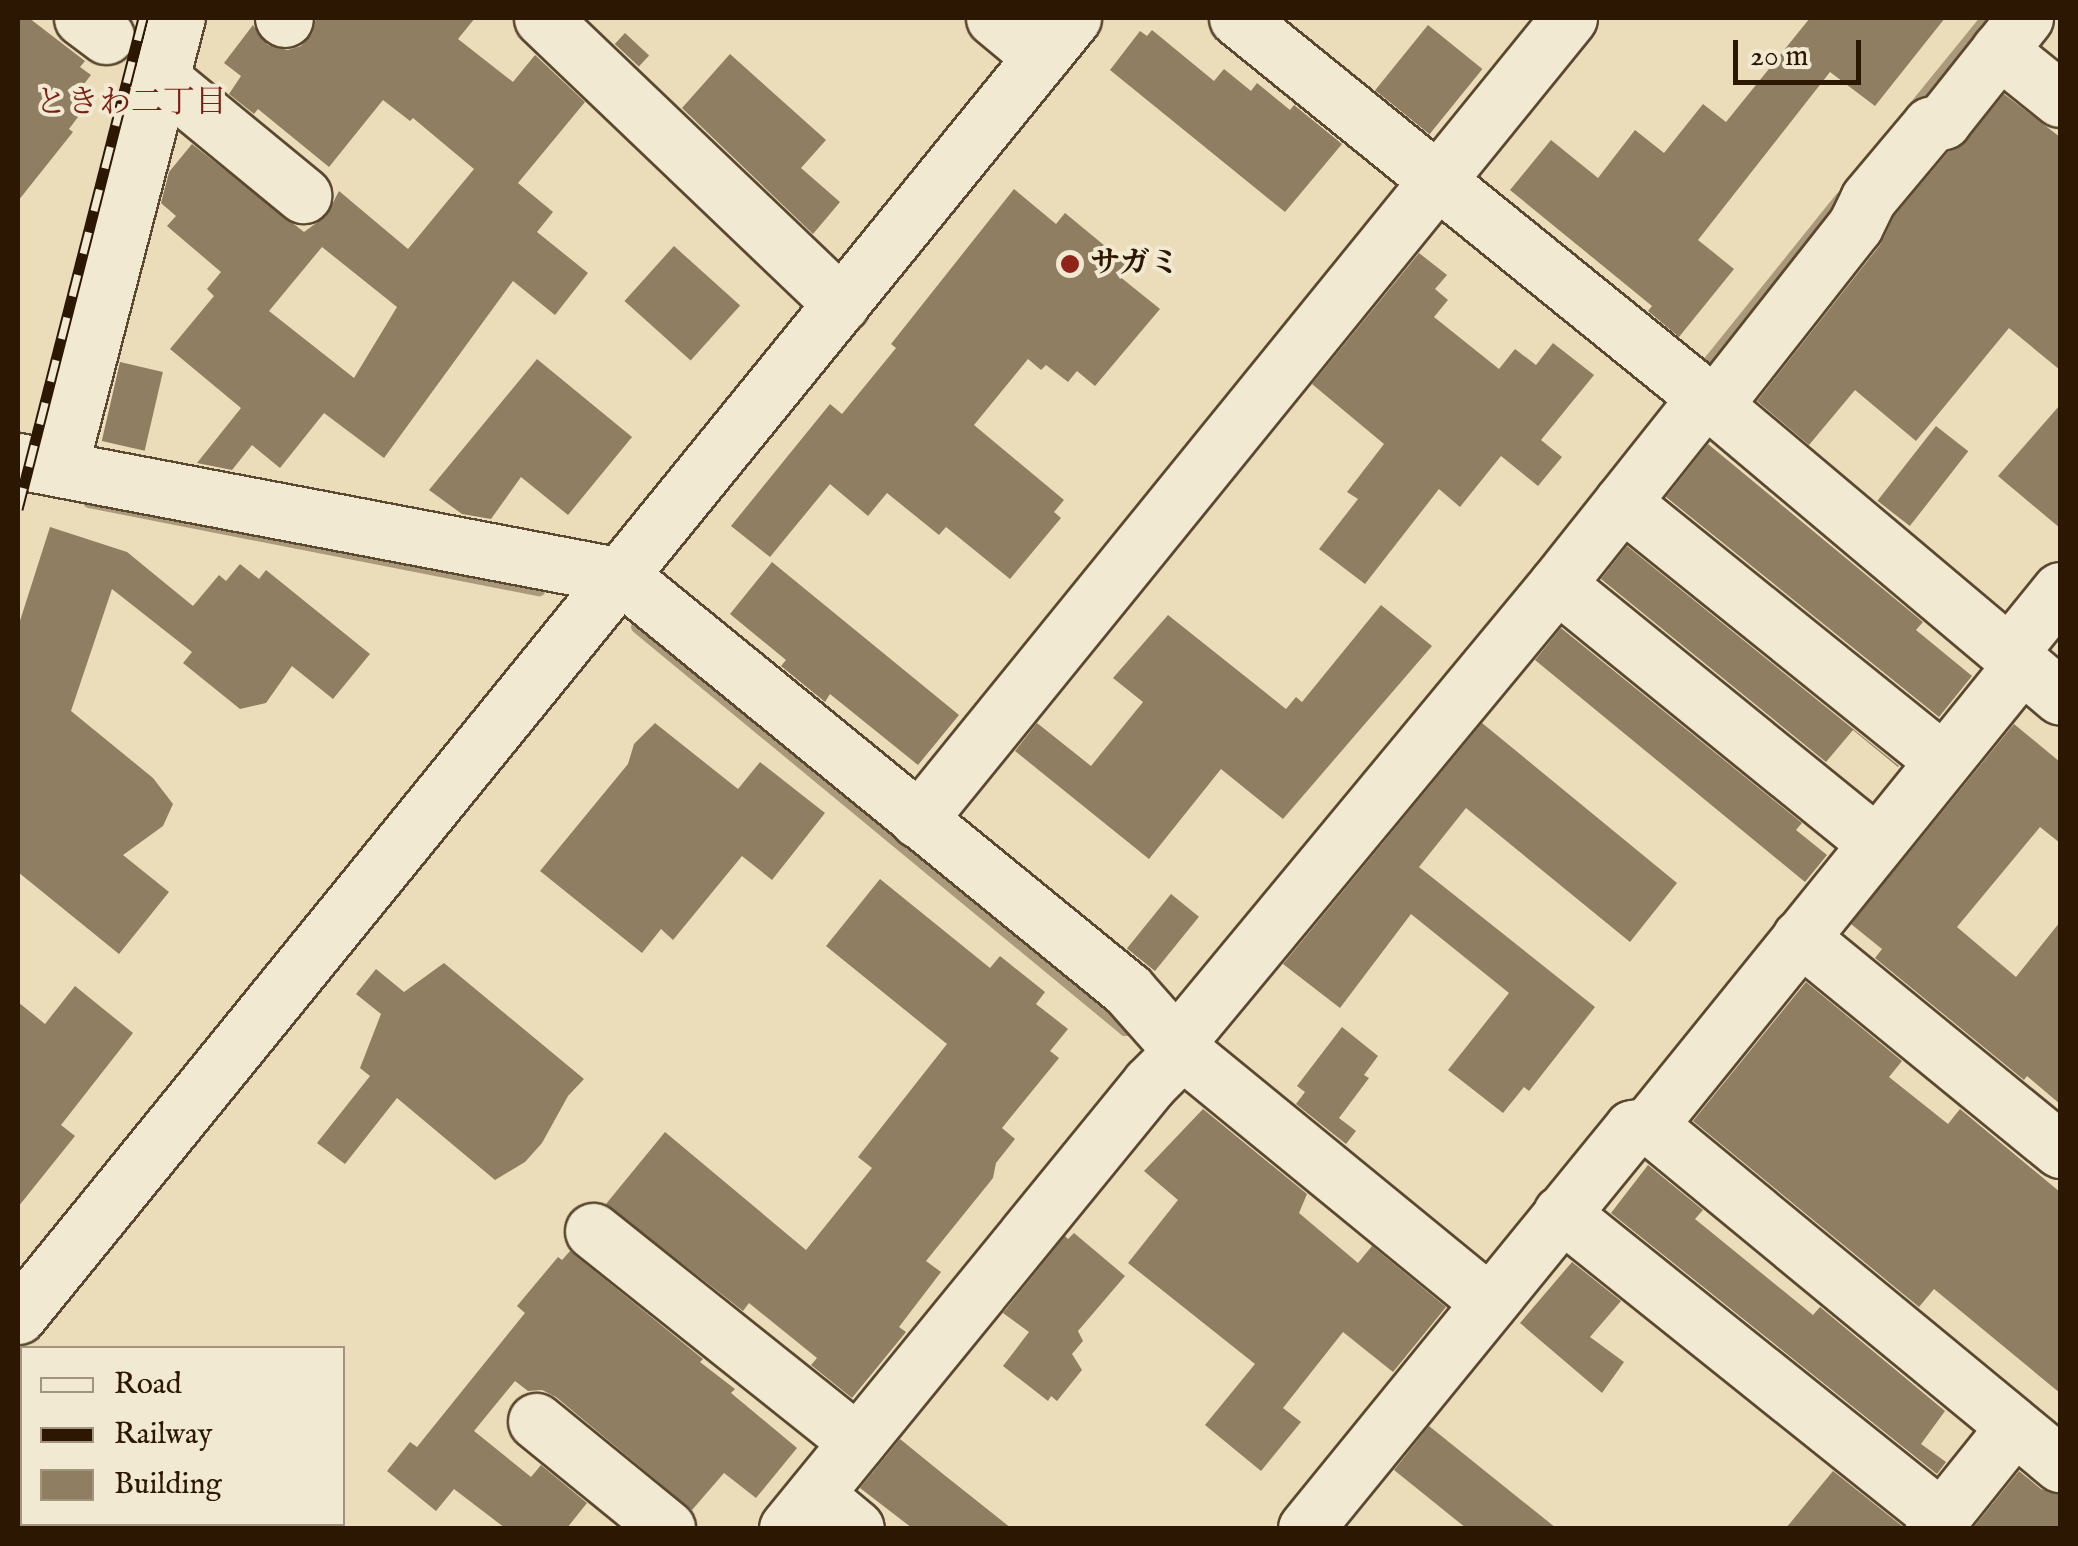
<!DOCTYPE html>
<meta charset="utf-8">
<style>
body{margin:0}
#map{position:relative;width:2078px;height:1546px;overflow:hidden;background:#ebddb9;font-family:"IM FELL English","Noto Serif JP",serif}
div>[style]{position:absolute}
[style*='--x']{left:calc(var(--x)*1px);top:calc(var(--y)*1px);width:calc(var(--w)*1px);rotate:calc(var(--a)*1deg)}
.stream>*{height:12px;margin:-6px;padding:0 6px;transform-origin:6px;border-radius:6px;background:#aa9a7b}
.building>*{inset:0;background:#8f7e61;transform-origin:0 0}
.roads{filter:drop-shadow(2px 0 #5b4830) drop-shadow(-2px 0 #5b4830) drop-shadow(0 2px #5b4830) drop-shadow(0 -2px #5b4830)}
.minor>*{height:55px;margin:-27.5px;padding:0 27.5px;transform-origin:27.5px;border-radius:27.5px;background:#f2e9d2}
.rail>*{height:11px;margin-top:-5.5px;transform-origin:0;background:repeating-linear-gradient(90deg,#f2e9d2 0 22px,#2b1702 0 44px);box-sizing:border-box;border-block:2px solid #2b1702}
.dots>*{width:28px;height:28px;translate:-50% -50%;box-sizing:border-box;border:5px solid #f2e9d2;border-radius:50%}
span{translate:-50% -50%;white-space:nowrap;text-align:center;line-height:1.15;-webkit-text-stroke:8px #f2e9d2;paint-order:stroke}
.poi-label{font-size:30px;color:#2b1702;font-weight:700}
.left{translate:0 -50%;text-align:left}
.neighbourhood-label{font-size:32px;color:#7a1f14}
.frame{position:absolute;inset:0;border:20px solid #2b1702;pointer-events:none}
.legend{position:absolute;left:20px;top:1346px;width:325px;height:180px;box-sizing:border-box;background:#f2e9d2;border:2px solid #a2957f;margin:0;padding:12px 18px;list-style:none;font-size:30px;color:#2b1702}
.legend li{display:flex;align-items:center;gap:20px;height:50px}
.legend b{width:50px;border:2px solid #a2957f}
.scale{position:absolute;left:1733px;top:40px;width:128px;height:45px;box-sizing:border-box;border:5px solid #2b1702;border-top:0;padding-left:12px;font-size:30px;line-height:35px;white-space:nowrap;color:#2b1702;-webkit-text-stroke:8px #f2e9d2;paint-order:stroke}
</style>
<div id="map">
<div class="stream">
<i style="--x:1913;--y:109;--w:117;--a:-50.9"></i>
<i style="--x:1697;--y:377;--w:230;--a:-51.2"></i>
<i style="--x:89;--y:502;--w:459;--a:11.1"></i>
<i style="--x:637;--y:627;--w:633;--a:39.55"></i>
<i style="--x:1125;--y:1030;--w:14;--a:-25"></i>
</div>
<div class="building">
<i style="clip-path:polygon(18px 18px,29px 18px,85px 61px,80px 67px,91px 75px,84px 84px,89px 88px,73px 108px,81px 113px,69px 129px,73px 132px,18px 201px)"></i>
<i style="clip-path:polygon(evenodd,316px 18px,475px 18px,458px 39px,513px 82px,535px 55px,585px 102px,518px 183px,553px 212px,537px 232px,588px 273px,555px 315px,513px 281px,384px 458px,324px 413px,280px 468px,252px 445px,232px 470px,197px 463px,241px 408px,170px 349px,214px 296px,207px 289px,221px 272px,167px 226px,176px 216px,161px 203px,169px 172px,192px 144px,304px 232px,326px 216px,339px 191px,408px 249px,474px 169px,413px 118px,410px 121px,383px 100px,329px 167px,258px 109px,254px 114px,229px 94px,241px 76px,224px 63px,253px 25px,268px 45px,288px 50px,301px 46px,312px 34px,316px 18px,322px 247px,397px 307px,354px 378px,269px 311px,322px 247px)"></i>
<i style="clip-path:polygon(1810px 18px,1945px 18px,1875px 106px,1830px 72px,1698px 240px,1734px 269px,1679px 337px,1648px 311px,1652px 306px,1510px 190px,1551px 140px,1598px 178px,1635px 130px,1664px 153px,1703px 104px,1726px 122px)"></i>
<i style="left:1428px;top:25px;width:70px;height:84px;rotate:39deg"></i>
<i style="clip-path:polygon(1152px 30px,1214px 81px,1224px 69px,1251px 91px,1257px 83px,1290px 110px,1294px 105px,1342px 144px,1285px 212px,1110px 70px,1140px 31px,1147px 36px)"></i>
<i style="left:625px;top:33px;width:33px;height:15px;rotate:43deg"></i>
<i style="clip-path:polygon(730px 54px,826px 140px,801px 168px,840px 202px,813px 234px,682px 108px)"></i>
<i style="clip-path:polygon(2004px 94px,2060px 137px,2060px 370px,2009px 328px,1916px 441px,1855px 390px,1809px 445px,1757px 401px,1880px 245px,1894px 216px,1948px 152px,1967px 140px)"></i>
<i style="clip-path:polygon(1014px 189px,1056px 224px,1065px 213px,1128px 265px,1119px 276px,1160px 309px,1095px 386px,1077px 371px,1068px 382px,1046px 365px,1041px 370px,1028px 359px,974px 425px,1064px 500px,1054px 512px,1061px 518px,1010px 579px,946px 527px,939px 535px,887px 493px,868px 516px,830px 484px,770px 557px,731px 526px,830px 404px,842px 414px,896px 348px,891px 344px)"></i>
<i style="left:674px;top:246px;width:89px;height:74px;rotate:42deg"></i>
<i style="clip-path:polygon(1419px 253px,1447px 275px,1435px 289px,1448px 300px,1434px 317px,1499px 369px,1515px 349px,1536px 365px,1553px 343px,1594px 375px,1541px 440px,1562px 457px,1538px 486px,1501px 456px,1460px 507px,1439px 489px,1365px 584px,1319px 549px,1358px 499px,1347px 492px,1384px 444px,1312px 384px)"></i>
<i style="clip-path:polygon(537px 359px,632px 437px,568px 515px,521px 477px,491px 519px,462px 514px,429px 490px)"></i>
<i style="left:120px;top:362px;width:44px;height:81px;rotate:13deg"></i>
<i style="clip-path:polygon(2060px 405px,2060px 528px,1998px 476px)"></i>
<i style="left:1936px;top:426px;width:41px;height:95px;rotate:38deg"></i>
<i style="clip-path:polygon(1708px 444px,1923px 622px,1916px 630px,1972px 676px,1939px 717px,1666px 497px)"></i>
<i style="clip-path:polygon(50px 527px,127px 552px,193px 606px,219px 575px,226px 581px,240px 564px,259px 579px,266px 570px,370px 654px,333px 699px,292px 666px,266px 703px,240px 709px,183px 663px,192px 652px,112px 589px,71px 711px,153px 778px,173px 804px,163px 826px,123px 855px,169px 892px,119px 954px,18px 872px,18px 627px)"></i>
<i style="clip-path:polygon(1627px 546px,1899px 766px,1898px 767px,1853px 730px,1826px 762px,1601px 579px)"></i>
<i style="clip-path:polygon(772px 562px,959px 715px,918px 765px,830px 694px,825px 702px,781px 666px,786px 660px,730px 614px)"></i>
<i style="clip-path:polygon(1381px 605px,1432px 646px,1283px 819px,1221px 769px,1149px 859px,1015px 751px,1037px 723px,1091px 766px,1143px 702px,1113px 678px,1168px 615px,1286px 709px,1296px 697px,1302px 702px)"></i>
<i style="clip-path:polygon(1561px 628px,1802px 823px,1796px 830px,1827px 855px,1805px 882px,1535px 660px)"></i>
<i style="clip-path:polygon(655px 723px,738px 789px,760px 762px,825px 813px,772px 880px,742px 856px,673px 940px,661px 929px,642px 953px,540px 871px,628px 764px,634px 744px)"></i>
<i style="clip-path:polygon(1482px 723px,1677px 883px,1630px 942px,1466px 808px,1419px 867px,1595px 1007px,1529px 1091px,1524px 1087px,1503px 1113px,1448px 1070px,1509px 993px,1411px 914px,1340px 1008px,1283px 964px)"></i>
<i style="clip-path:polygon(2014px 724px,2060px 762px,2060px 843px,2040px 827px,1957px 927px,2016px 977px,2060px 922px,2060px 1104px,2027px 1076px,2024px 1080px,1875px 958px,1882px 949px,1851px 924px)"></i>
<i style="clip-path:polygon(880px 879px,990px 968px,1000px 956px,1045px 992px,1036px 1004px,1068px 1029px,1050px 1051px,1059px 1058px,1002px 1128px,1015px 1139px,996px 1163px,993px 1178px,926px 1261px,941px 1272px,899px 1327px,906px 1332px,852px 1398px,811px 1365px,817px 1358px,749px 1303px,743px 1311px,606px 1204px,665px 1132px,806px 1250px,872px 1168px,858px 1157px,947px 1044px,826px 946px)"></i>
<i style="left:1171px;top:894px;width:36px;height:70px;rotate:39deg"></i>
<i style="clip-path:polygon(444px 963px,584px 1079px,568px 1096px,542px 1143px,525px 1162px,495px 1180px,397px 1098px,345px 1164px,317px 1143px,370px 1076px,360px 1068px,381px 1014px,356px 994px,376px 969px,404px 992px)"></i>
<i style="clip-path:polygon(1806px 982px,1902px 1061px,1889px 1077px,1948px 1124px,1960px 1109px,2060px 1192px,2060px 1393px,1934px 1289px,1919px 1307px,1693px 1121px)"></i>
<i style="clip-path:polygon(75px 986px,133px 1033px,61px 1125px,75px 1136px,18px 1207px,18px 1002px,45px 1024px)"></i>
<i style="clip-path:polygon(1342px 1027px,1378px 1056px,1364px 1075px,1369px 1078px,1339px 1118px,1356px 1131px,1346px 1144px,1296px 1104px,1305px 1092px,1297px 1086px)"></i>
<i style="clip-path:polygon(1203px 1109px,1307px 1194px,1299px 1213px,1358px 1263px,1372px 1246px,1446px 1307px,1393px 1372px,1343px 1332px,1283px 1408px,1301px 1422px,1261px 1471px,1205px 1425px,1255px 1364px,1128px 1263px,1178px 1200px,1144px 1171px)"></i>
<i style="clip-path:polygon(1648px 1165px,1703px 1210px,1695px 1219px,1813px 1315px,1820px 1307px,1945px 1411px,1921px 1444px,1946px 1462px,1937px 1474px,1611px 1213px)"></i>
<i style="clip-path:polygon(1074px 1233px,1125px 1276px,1078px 1331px,1083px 1341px,1072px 1354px,1082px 1370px,1057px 1401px,1051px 1396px,1048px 1401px,1003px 1366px,1029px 1332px,1003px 1313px,1065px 1236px,1068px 1239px)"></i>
<i style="clip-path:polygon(570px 1251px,703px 1359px,700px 1362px,735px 1389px,731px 1393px,797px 1448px,756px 1498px,724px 1473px,692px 1510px,556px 1397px,542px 1390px,528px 1391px,515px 1381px,474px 1431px,531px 1477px,541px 1465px,587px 1503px,567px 1528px,505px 1528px,454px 1489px,436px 1511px,387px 1471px,410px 1442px,417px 1447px,525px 1313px,517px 1306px,558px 1257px,562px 1260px)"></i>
<i style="clip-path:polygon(1572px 1262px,1621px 1301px,1590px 1337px,1624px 1362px,1602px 1393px,1520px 1323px)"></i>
<i style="clip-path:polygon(1429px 1426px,1556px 1528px,1466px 1528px,1394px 1470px)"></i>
<i style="clip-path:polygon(900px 1439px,943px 1474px,1011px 1528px,912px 1528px,860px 1488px)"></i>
<i style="clip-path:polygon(1833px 1471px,1902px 1526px,1903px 1528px,1786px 1528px)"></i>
<i style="clip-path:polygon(2019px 1471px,2041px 1489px,2060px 1494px,2060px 1528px,1973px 1528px)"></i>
</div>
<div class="roads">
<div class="minor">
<i style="--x:82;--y:18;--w:30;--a:37"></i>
<i style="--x:283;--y:18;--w:2;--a:27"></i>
<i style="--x:542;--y:18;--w:414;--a:43.7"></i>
<i style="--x:994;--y:18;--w:61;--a:39.7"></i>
<i style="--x:1237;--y:18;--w:599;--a:39.03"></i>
<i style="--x:1702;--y:395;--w:468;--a:40.1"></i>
<i style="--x:1999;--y:50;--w:78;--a:38.8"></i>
<i style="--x:162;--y:79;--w:183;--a:39.4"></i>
<i style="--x:1714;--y:405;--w:228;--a:-51.8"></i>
<i style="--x:1855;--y:226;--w:30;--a:-64"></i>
<i style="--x:1868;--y:199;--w:97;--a:-50"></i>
<i style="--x:1930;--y:125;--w:14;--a:-17"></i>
<i style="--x:1943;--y:121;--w:132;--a:-51.5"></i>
<i style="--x:18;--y:461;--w:614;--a:10.8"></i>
<i style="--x:621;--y:576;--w:655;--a:39.23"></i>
<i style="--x:1128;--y:990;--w:81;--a:48.5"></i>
<i style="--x:1182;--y:1051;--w:397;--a:39.3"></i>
<i style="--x:60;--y:466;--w:463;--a:-75.4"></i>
<i style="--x:1622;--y:502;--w:412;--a:38.9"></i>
<i style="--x:1557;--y:584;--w:411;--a:39.1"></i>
<i style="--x:2009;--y:653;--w:81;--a:-51"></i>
<i style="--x:918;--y:820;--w:1033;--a:-50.93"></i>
<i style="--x:1800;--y:937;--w:336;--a:39.3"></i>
<i style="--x:1175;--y:1045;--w:599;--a:-50.35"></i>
<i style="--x:1557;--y:584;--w:238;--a:-51.5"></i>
<i style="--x:1649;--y:1125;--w:533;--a:39.52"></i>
<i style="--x:1561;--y:1213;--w:488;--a:38.7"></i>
<i style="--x:593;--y:1231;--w:338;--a:38.6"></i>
<i style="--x:18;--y:1316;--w:1673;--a:-50.9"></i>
<i style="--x:536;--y:1421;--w:169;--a:39.2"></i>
<i style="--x:815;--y:1494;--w:53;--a:39.7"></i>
<i style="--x:787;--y:1528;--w:574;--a:-50.79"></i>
<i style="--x:1150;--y:1083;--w:45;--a:-45"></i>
<i style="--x:1306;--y:1528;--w:516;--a:-50.82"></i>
<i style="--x:1632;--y:1128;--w:17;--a:-10"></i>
<i style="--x:1649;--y:1125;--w:593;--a:-51.02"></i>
<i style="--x:1933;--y:1528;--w:129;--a:-51.3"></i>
</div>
</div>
<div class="rail">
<i style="--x:18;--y:509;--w:507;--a:-75.72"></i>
</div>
<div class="dots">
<i style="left:1070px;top:264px;background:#8f2418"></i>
</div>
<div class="poi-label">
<span class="left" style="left:1090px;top:264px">サガミ</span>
</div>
<div class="neighbourhood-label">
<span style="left:131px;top:104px">ときわ二丁目</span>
</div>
<div class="frame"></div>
<ul class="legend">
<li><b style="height:12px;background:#f2e9d2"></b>Road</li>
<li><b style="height:12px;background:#2b1702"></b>Railway</li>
<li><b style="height:28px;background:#8f7e61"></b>Building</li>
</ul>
<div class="scale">20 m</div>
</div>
